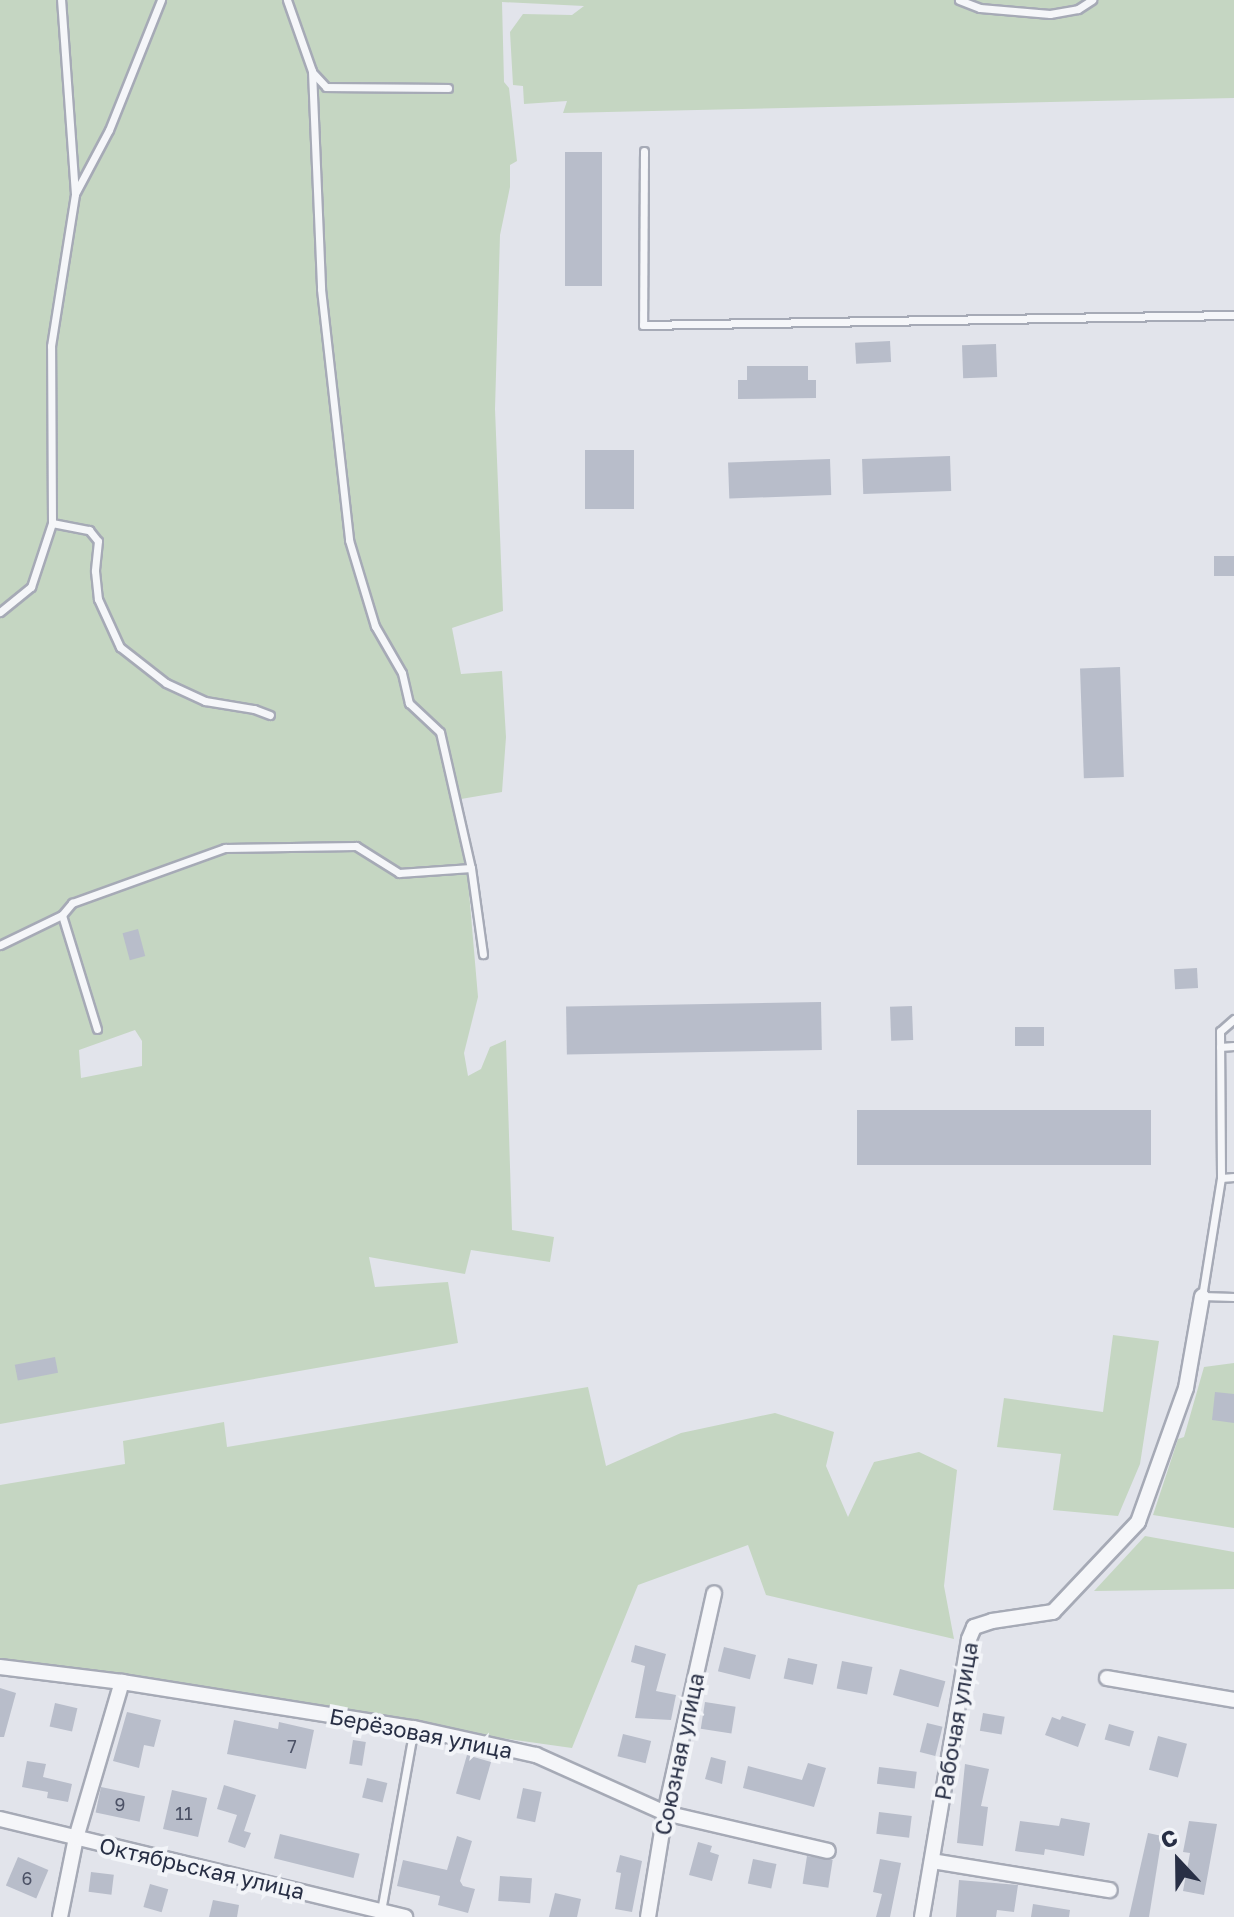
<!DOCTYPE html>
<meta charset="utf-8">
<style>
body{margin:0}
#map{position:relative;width:1234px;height:1917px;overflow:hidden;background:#e2e4eb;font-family:"Golos Text",sans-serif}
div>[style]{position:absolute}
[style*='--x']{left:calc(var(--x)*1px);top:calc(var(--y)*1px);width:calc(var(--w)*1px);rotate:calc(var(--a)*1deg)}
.green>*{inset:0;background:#c5d6c2}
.building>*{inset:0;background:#b8bdca;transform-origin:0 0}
.roads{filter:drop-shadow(2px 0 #a6aab6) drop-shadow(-2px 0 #a6aab6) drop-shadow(0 2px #a6aab6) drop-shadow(0 -2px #a6aab6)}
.lane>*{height:7px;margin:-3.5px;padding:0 3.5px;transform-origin:3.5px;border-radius:3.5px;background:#f5f6f9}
.street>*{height:14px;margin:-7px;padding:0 7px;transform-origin:7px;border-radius:7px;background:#f5f6f9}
span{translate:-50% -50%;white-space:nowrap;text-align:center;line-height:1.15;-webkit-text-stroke:8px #f2f4f8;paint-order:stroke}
.number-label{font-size:18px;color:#4c5266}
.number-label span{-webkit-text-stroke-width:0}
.street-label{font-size:22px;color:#282f45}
.north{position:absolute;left:1138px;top:1821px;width:80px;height:80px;-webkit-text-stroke:6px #f2f4f8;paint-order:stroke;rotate:338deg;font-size:22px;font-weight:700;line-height:32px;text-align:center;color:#282f45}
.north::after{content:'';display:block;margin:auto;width:28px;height:36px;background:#282f45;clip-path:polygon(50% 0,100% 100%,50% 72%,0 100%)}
</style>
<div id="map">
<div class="green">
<i style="clip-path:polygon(evenodd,0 0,1234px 0,1234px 98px,563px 113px,567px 101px,524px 104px,523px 86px,513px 85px,510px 32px,523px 14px,572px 15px,584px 6px,502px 2px,504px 82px,509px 88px,517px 161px,510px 165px,510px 187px,500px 235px,495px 409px,503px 611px,452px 628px,461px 674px,502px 671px,506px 737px,502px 792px,461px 799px,478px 997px,464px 1053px,468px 1076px,481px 1069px,490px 1047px,506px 1040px,512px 1230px,554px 1237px,550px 1262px,471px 1250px,465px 1274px,369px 1257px,375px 1287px,448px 1282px,458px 1343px,0 1424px,0 0,135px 1030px,142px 1041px,142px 1066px,81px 1078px,79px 1050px,135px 1030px)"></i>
<i style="clip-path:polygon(1113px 1335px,1159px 1341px,1140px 1464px,1118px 1516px,1053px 1510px,1061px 1454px,997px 1447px,1004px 1398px,1103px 1412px)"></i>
<i style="clip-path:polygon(1234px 1363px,1234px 1528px,1153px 1515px,1178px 1439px,1184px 1437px,1204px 1367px)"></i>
<i style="clip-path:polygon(588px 1387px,606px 1466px,681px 1433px,775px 1413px,834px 1432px,826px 1466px,848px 1517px,874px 1462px,919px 1452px,957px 1470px,944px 1586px,954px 1639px,766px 1595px,748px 1545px,638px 1585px,572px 1748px,0 1668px,0 1485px,125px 1464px,123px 1441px,224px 1422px,227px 1447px)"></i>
<i style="clip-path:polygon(1145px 1536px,1234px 1552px,1234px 1589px,1094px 1591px)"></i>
</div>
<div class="building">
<i style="left:565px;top:152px;width:37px;height:134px"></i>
<i style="left:890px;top:341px;width:21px;height:35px;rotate:87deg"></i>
<i style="left:996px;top:344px;width:33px;height:34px;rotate:88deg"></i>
<i style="clip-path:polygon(747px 366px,808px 366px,808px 380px,816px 380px,816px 398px,738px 399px,738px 380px,747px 380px)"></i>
<i style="left:634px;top:450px;width:59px;height:49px;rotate:90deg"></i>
<i style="left:950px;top:456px;width:35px;height:88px;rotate:88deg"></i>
<i style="left:830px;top:459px;width:36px;height:102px;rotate:88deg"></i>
<i style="left:1214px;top:556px;width:20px;height:20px"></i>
<i style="left:1120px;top:667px;width:110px;height:40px;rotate:88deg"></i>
<i style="left:138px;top:929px;width:28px;height:16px;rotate:75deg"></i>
<i style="left:1197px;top:968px;width:20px;height:23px;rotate:87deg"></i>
<i style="left:821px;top:1002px;width:48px;height:255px;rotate:89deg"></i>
<i style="left:912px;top:1006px;width:34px;height:22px;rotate:88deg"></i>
<i style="left:1015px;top:1027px;width:29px;height:19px"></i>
<i style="left:1151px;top:1110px;width:55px;height:294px;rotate:90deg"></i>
<i style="left:55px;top:1357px;width:16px;height:41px;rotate:79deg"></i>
<i style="clip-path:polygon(1215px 1392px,1234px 1394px,1234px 1423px,1212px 1420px)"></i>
<i style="clip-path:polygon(635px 1645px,666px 1654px,656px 1691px,676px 1695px,671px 1720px,635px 1718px,645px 1666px,631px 1662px)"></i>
<i style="left:724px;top:1647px;width:33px;height:25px;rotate:14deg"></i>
<i style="left:788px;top:1658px;width:30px;height:21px;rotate:12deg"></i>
<i style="left:842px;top:1661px;width:31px;height:28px;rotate:11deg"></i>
<i style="left:900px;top:1669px;width:47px;height:27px;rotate:15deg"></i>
<i style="clip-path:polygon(0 1688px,16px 1693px,4px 1737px,0 1737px)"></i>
<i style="left:705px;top:1702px;width:31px;height:27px;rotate:9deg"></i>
<i style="left:55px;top:1703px;width:23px;height:24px;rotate:13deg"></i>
<i style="clip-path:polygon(127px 1712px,161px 1720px,154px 1747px,144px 1745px,139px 1768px,113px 1761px)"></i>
<i style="left:983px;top:1713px;width:22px;height:18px;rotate:10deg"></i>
<i style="clip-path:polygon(1062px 1716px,1086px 1724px,1078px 1747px,1045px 1735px,1052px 1717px,1060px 1720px)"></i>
<i style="clip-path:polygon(234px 1720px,278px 1729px,279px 1722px,314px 1730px,306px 1769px,227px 1754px)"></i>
<i style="left:927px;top:1723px;width:16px;height:30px;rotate:14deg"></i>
<i style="left:1109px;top:1724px;width:26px;height:16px;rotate:16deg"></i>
<i style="left:623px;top:1734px;width:29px;height:23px;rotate:14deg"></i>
<i style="left:1158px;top:1736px;width:30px;height:35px;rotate:15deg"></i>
<i style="left:353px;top:1740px;width:13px;height:24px;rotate:9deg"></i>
<i style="left:467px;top:1755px;width:25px;height:40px;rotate:16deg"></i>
<i style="clip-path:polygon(711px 1757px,726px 1761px,722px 1784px,705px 1779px)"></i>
<i style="clip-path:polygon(27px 1761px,46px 1764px,43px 1777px,72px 1784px,68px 1802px,47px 1798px,48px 1792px,22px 1787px)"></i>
<i style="clip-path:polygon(808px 1763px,826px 1768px,814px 1807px,743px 1788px,748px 1766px,802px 1780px)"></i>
<i style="clip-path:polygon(965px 1764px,989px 1769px,981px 1806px,988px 1807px,983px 1846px,957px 1843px)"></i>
<i style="left:879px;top:1767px;width:38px;height:17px;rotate:7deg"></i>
<i style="left:367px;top:1778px;width:21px;height:20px;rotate:14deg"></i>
<i style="clip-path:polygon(224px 1785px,256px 1795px,244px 1831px,251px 1833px,245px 1848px,228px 1842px,237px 1815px,217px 1809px)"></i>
<i style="left:101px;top:1787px;width:45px;height:26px;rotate:12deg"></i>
<i style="left:523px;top:1788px;width:19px;height:31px;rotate:12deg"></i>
<i style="left:172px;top:1790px;width:36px;height:40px;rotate:13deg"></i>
<i style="left:879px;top:1812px;width:33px;height:22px;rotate:7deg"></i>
<i style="clip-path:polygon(1061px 1818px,1090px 1823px,1084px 1856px,1045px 1849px,1044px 1855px,1015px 1851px,1020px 1821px,1059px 1826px)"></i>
<i style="clip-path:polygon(1189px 1821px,1217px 1824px,1204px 1895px,1183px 1891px,1190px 1853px,1183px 1852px)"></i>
<i style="clip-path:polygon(1148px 1833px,1162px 1836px,1149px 1917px,1129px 1917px)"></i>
<i style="left:280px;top:1834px;width:82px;height:25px;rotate:14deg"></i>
<i style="clip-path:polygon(457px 1836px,472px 1841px,460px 1881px,463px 1886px,475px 1889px,468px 1913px,438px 1905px,440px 1896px,397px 1886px,403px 1860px,447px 1870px)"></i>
<i style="clip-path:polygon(698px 1842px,712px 1846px,710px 1852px,719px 1855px,712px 1881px,689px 1875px)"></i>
<i style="clip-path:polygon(620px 1855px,642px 1861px,632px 1912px,615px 1909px,621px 1873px,616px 1872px)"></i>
<i style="left:807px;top:1856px;width:26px;height:28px;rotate:9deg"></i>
<i style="left:18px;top:1857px;width:33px;height:31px;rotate:23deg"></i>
<i style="left:753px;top:1859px;width:24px;height:25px;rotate:12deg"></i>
<i style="clip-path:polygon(880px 1859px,901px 1863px,890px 1917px,876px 1917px,882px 1894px,873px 1892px)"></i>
<i style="left:91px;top:1872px;width:23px;height:20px;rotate:7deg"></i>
<i style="left:500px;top:1876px;width:32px;height:25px;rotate:4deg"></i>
<i style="clip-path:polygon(959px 1880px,1018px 1885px,1014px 1912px,997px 1910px,996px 1917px,956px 1917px)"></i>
<i style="left:150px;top:1884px;width:19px;height:24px;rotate:16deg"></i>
<i style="clip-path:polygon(555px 1893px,581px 1899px,577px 1917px,549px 1917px)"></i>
<i style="clip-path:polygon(213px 1900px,239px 1905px,237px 1917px,209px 1917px)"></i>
<i style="clip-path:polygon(1033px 1904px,1070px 1910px,1069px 1917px,1031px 1917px)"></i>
</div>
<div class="roads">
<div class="lane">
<i style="--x:287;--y:0;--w:75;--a:70.6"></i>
<i style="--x:312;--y:71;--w:218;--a:87.6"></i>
<i style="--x:321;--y:289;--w:253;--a:83.6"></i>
<i style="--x:349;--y:540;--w:90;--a:73.2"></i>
<i style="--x:375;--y:626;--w:54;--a:60.1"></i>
<i style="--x:402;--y:673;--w:31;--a:77"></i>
<i style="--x:409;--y:703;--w:42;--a:43.1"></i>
<i style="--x:440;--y:732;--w:139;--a:77.2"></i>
<i style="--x:471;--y:868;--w:87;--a:82.1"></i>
<i style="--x:959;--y:0;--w:22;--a:21"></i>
<i style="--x:980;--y:8;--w:70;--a:4.9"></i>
<i style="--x:1050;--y:14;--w:28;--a:-10"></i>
<i style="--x:1078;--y:9;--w:17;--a:-33"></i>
<i style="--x:313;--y:73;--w:19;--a:47"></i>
<i style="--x:326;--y:87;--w:122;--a:0.5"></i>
<i style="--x:644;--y:151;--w:174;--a:90.3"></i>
<i style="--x:643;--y:325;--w:591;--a:-0.97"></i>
<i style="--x:76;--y:192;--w:70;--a:-62"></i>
<i style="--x:109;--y:130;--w:140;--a:-68.2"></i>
<i style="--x:52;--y:523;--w:38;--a:11"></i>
<i style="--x:89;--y:530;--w:14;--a:51"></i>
<i style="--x:98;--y:541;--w:30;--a:96"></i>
<i style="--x:95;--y:571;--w:28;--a:84"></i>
<i style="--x:98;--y:599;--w:53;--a:65.4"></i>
<i style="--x:120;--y:647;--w:58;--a:38"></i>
<i style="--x:166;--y:683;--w:43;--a:24.8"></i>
<i style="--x:205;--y:701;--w:50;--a:9.3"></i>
<i style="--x:254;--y:709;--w:17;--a:21"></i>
<i style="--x:0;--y:612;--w:40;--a:-39"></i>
<i style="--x:31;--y:587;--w:67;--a:-71.8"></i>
<i style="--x:52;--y:523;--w:177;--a:-90.3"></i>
<i style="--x:51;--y:346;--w:154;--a:-81"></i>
<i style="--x:75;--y:194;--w:195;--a:-94.1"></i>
<i style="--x:0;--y:945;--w:69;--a:-25.8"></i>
<i style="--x:1234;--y:1019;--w:18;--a:139"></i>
<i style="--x:1220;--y:1031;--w:147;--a:89.6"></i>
<i style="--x:1221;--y:1178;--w:120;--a:99.1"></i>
<i style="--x:1202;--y:1296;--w:32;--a:2"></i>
<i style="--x:97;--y:1029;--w:119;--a:-107.1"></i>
<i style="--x:62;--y:915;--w:16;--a:-50"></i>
<i style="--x:72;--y:903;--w:163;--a:-19.8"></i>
<i style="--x:225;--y:848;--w:131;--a:-0.9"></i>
<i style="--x:356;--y:846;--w:51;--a:32.1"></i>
<i style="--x:399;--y:873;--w:72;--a:-4"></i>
<i style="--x:1220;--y:1047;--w:14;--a:-4"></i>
<i style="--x:1221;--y:1178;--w:13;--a:-4"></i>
<i style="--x:381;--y:1911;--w:186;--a:-79.8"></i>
</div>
<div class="street">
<i style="--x:0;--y:1667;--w:123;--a:7"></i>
<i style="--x:122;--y:1682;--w:296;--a:9"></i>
<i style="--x:414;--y:1728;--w:125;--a:12.5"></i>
<i style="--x:536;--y:1755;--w:141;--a:24.2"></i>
<i style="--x:665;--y:1813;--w:167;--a:13.1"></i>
<i style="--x:1107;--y:1678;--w:129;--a:9.8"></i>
<i style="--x:0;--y:1819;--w:417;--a:13.6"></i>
<i style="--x:932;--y:1861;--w:180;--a:9.3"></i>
<i style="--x:60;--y:1917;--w:81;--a:-78.6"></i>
<i style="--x:76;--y:1838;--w:163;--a:-73.6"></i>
<i style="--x:648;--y:1917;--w:105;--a:-80.7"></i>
<i style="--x:665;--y:1813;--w:225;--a:-77.4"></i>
<i style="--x:922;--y:1917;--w:282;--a:-80.4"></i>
<i style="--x:969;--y:1639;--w:13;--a:-67"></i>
<i style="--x:974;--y:1627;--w:19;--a:-18"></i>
<i style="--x:992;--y:1621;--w:62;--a:-8.4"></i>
<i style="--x:1053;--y:1612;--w:124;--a:-46.6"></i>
<i style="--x:1138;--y:1522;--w:142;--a:-70.3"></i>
<i style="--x:1186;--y:1388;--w:93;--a:-80.1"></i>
</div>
</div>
<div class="number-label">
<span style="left:292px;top:1746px">7</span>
<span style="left:120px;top:1804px">9</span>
<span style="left:184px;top:1813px">11</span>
<span style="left:27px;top:1878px">6</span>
</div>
<div class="street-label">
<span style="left:956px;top:1721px;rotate:-80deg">Рабочая улица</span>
<span style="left:421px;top:1733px;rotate:11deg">Берёзовая улица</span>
<span style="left:679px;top:1754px;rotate:-78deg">Союзная улица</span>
<span style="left:202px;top:1868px;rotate:13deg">Октябрьская улица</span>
</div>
<div class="north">С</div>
</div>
